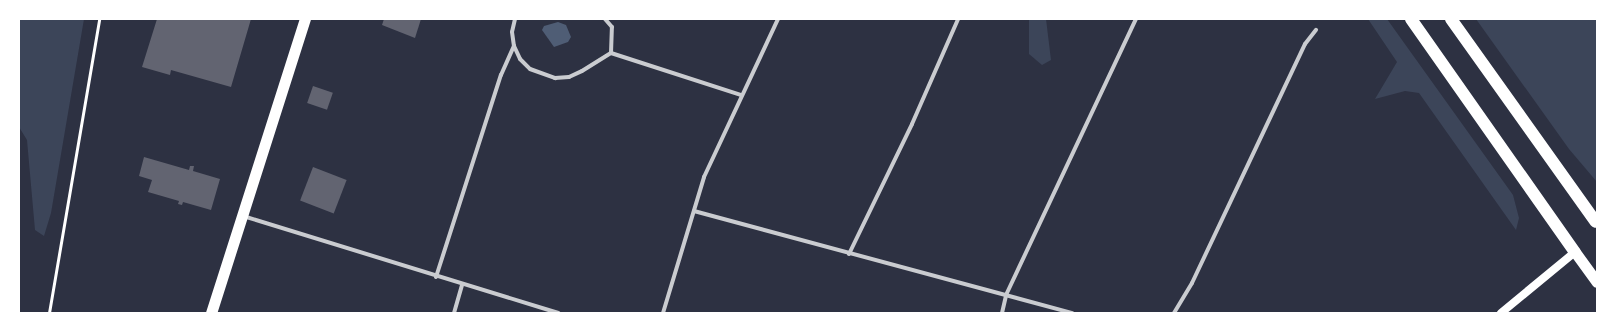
<!DOCTYPE html>
<style>
body{margin:0}
#map{position:relative;width:1616px;height:332px;overflow:hidden;background:#2d3142;font-family:Raleway,sans-serif}
div>[style]{position:absolute}
[style*='--x']{left:calc(var(--x)*1px);top:calc(var(--y)*1px);width:calc(var(--w)*1px);rotate:calc(var(--a)*1deg)}
.green>*{inset:0;background:#3c4559}
.water>*{inset:0;background:#4f5d75}
.building>*{inset:0;background:#626471;transform-origin:0 0}
.path>*{height:2.5px;margin:-1.25px;padding:0 1.25px;transform-origin:1.25px;border-radius:1.25px;background:#fff}
.minor>*{height:4px;margin:-2px;padding:0 2px;transform-origin:2px;border-radius:2px;background:#caccd0}
.secondary>*{height:8px;margin:-4px;padding:0 4px;transform-origin:4px;border-radius:4px;background:#fff}
.trunk>*{height:11px;margin:-5.5px;padding:0 5.5px;transform-origin:5.5px;border-radius:5.5px;background:#fff}
.motorway>*{height:12px;margin:-6px;padding:0 6px;transform-origin:6px;border-radius:6px;background:#fff}
span{translate:-50% -50%;white-space:nowrap;text-align:center;line-height:1.15;-webkit-text-stroke:3.5px #fff;paint-order:stroke}
.frame{position:absolute;inset:0;border:20px solid #fff;pointer-events:none}
</style>
<div id="map">
<div class="green">
<i style="clip-path:polygon(19px 19px,84px 19px,51px 213px,44px 236px,35px 230px,27px 140px,19px 127px)"></i>
<i style="clip-path:polygon(1029px 19px,1046px 19px,1051px 60px,1042px 65px,1029px 54px)"></i>
<i style="clip-path:polygon(1368px 19px,1387px 19px,1513px 195px,1519px 218px,1516px 230px,1419px 93px,1405px 91px,1375px 99px,1397px 62px)"></i>
<i style="clip-path:polygon(1476px 19px,1597px 19px,1597px 182px,1569px 149px)"></i>
</div>
<div class="water">
<i style="clip-path:polygon(558px 22px,566px 25px,571px 37px,568px 42px,554px 47px,542px 30px,544px 26px)"></i>
</div>
<div class="building">
<i style="clip-path:polygon(157px 19px,251px 19px,231px 87px,171px 70px,170px 75px,142px 67px)"></i>
<i style="clip-path:polygon(384px 19px,421px 19px,415px 38px,382px 25px)"></i>
<i style="left:313px;top:86px;width:21px;height:18px;rotate:19deg"></i>
<i style="clip-path:polygon(144px 157px,189px 170px,190px 166px,194px 166px,193px 171px,220px 179px,211px 210px,183px 202px,182px 205px,178px 204px,179px 201px,148px 192px,152px 180px,139px 176px)"></i>
<i style="left:313px;top:167px;width:36px;height:36px;rotate:21deg"></i>
</div>
<div class="path">
<i style="--x:49;--y:313;--w:298;--a:-80.3"></i>
</div>
<div class="minor">
<i style="--x:515;--y:19;--w:13;--a:103"></i>
<i style="--x:512;--y:32;--w:14;--a:82"></i>
<i style="--x:514;--y:46;--w:14;--a:65"></i>
<i style="--x:520;--y:59;--w:14;--a:45"></i>
<i style="--x:530;--y:69;--w:27;--a:20"></i>
<i style="--x:555;--y:78;--w:14;--a:-4"></i>
<i style="--x:569;--y:77;--w:14;--a:-25"></i>
<i style="--x:582;--y:71;--w:34;--a:-32"></i>
<i style="--x:611;--y:53;--w:26;--a:-88"></i>
<i style="--x:612;--y:27;--w:11;--a:-131"></i>
<i style="--x:611;--y:53;--w:137;--a:17.9"></i>
<i style="--x:694;--y:211;--w:392;--a:15.1"></i>
<i style="--x:243;--y:216;--w:330;--a:17.1"></i>
<i style="--x:849;--y:254;--w:144;--a:-64.1"></i>
<i style="--x:912;--y:124;--w:115;--a:-66.3"></i>
<i style="--x:436;--y:277;--w:212;--a:-72.2"></i>
<i style="--x:501;--y:75;--w:32;--a:-66"></i>
<i style="--x:454;--y:313;--w:29;--a:-74"></i>
<i style="--x:663;--y:313;--w:142;--a:-73.2"></i>
<i style="--x:704;--y:177;--w:174;--a:-64.9"></i>
<i style="--x:1002;--y:313;--w:18;--a:-77"></i>
<i style="--x:1006;--y:295;--w:305;--a:-64.8"></i>
<i style="--x:1174;--y:313;--w:35;--a:-59"></i>
<i style="--x:1192;--y:283;--w:264;--a:-64.7"></i>
<i style="--x:1305;--y:44;--w:18;--a:-52"></i>
</div>
<div class="secondary">
<i style="--x:1501;--y:313;--w:96;--a:-39.5"></i>
</div>
<div class="trunk">
<i style="--x:1575;--y:252;--w:37;--a:54"></i>
<i style="--x:211;--y:313;--w:309;--a:-72.3"></i>
</div>
<div class="motorway">
<i style="--x:1411;--y:19;--w:285;--a:54.9"></i>
<i style="--x:1451;--y:19;--w:249;--a:54.5"></i>
</div>
<div class="frame"></div>
</div>
